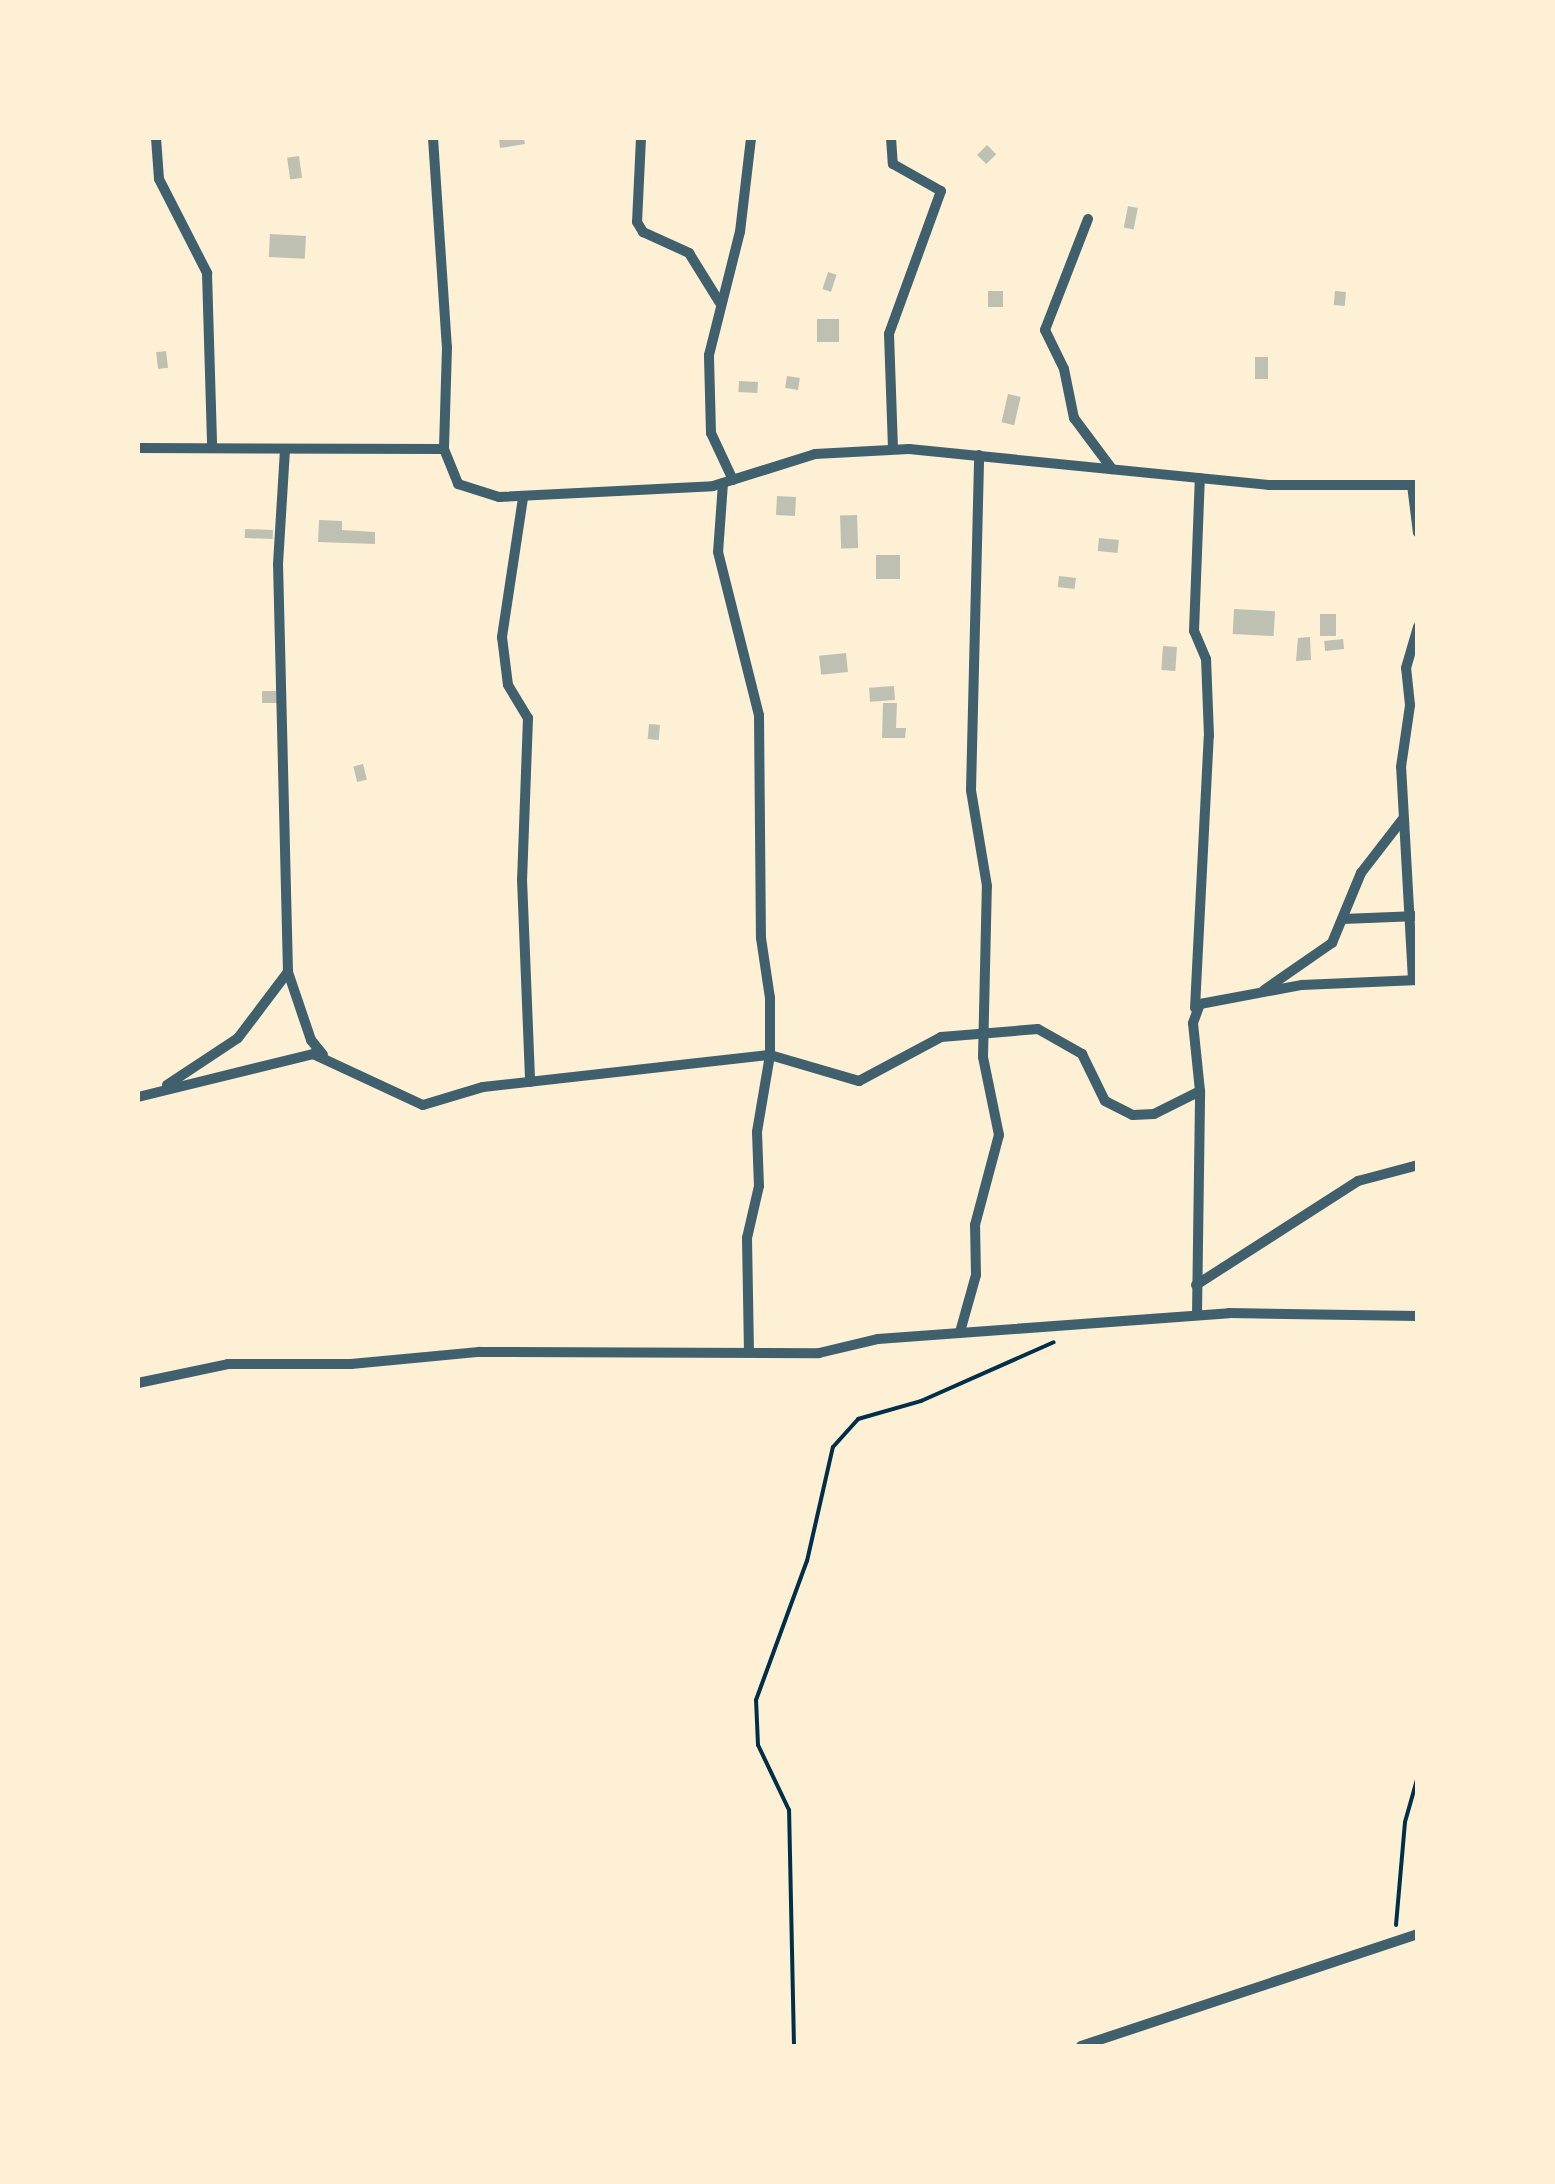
<!DOCTYPE html>
<style>
body{margin:0}
#map{position:relative;width:1555px;height:2184px;overflow:hidden;background:#fdf0d5;font-family:"Varela Round",sans-serif}
div>[style]{position:absolute}
[style*='--x']{left:calc(var(--x)*1px);top:calc(var(--y)*1px);width:calc(var(--w)*1px);rotate:calc(var(--a)*1deg)}
.building>*{inset:0;background:#bec0b2;transform-origin:0 0}
.path>*{height:4px;margin:-2px;padding:0 2px;transform-origin:2px;border-radius:2px;background:#003049}
.minor>*{height:10px;margin:-5px;padding:0 5px;transform-origin:5px;border-radius:5px;background:#3f606c}
span{translate:-50% -50%;white-space:nowrap;text-align:center;line-height:1.15;-webkit-text-stroke:10px #fdf0d5;paint-order:stroke}
.frame{position:absolute;inset:0;border:140px solid #fdf0d5;pointer-events:none}
</style>
<div id="map">
<div class="building">
<i style="clip-path:polygon(499px 138px,524px 138px,525px 144px,500px 148px)"></i>
<i style="left:987px;top:145px;width:13px;height:14px;rotate:45deg"></i>
<i style="left:299px;top:156px;width:22px;height:12px;rotate:82deg"></i>
<i style="left:1128px;top:206px;width:10px;height:22px;rotate:11deg"></i>
<i style="left:270px;top:234px;width:36px;height:23px;rotate:3deg"></i>
<i style="left:828px;top:272px;width:9px;height:18px;rotate:18deg"></i>
<i style="left:988px;top:291px;width:15px;height:16px"></i>
<i style="left:1335px;top:291px;width:11px;height:14px;rotate:5deg"></i>
<i style="left:839px;top:319px;width:23px;height:22px;rotate:90deg"></i>
<i style="left:166px;top:351px;width:17px;height:10px;rotate:83deg"></i>
<i style="left:1255px;top:357px;width:13px;height:22px"></i>
<i style="left:787px;top:376px;width:13px;height:12px;rotate:9deg"></i>
<i style="left:739px;top:381px;width:19px;height:11px;rotate:3deg"></i>
<i style="left:1008px;top:394px;width:13px;height:29px;rotate:13deg"></i>
<i style="left:777px;top:496px;width:19px;height:19px;rotate:3deg"></i>
<i style="left:857px;top:515px;width:33px;height:17px;rotate:88deg"></i>
<i style="clip-path:polygon(319px 520px,342px 521px,342px 530px,375px 532px,375px 544px,318px 542px)"></i>
<i style="left:245px;top:529px;width:28px;height:9px;rotate:2deg"></i>
<i style="left:1099px;top:538px;width:20px;height:13px;rotate:6deg"></i>
<i style="left:876px;top:555px;width:24px;height:24px"></i>
<i style="left:1059px;top:576px;width:17px;height:11px;rotate:7deg"></i>
<i style="left:1234px;top:609px;width:41px;height:25px;rotate:3deg"></i>
<i style="left:1320px;top:614px;width:16px;height:22px"></i>
<i style="clip-path:polygon(1310px 637px,1311px 660px,1296px 661px,1298px 638px)"></i>
<i style="left:1343px;top:639px;width:10px;height:19px;rotate:84deg"></i>
<i style="left:1163px;top:646px;width:14px;height:24px;rotate:4deg"></i>
<i style="left:846px;top:653px;width:19px;height:27px;rotate:84deg"></i>
<i style="left:894px;top:686px;width:14px;height:25px;rotate:86deg"></i>
<i style="left:277px;top:691px;width:12px;height:15px;rotate:90deg"></i>
<i style="clip-path:polygon(883px 703px,897px 703px,896px 728px,906px 728px,905px 738px,882px 738px)"></i>
<i style="left:649px;top:724px;width:11px;height:15px;rotate:5deg"></i>
<i style="left:363px;top:764px;width:16px;height:10px;rotate:76deg"></i>
</div>
<div class="path">
<i style="--x:1396;--y:1925;--w:103;--a:-85"></i>
<i style="--x:1405;--y:1822;--w:48;--a:-74.2"></i>
<i style="--x:794;--y:2046;--w:236;--a:-91.2"></i>
<i style="--x:789;--y:1810;--w:72;--a:-115.5"></i>
<i style="--x:758;--y:1745;--w:45;--a:-92.5"></i>
<i style="--x:756;--y:1700;--w:148;--a:-69.9"></i>
<i style="--x:807;--y:1561;--w:117;--a:-77.2"></i>
<i style="--x:833;--y:1447;--w:38;--a:-48"></i>
<i style="--x:858;--y:1419;--w:66;--a:-15.9"></i>
<i style="--x:921;--y:1401;--w:145;--a:-23.9"></i>
</div>
<div class="minor">
<i style="--x:156;--y:138;--w:41;--a:85.8"></i>
<i style="--x:159;--y:179;--w:106;--a:62.9"></i>
<i style="--x:207;--y:273;--w:172;--a:88.3"></i>
<i style="--x:433;--y:138;--w:209;--a:86.2"></i>
<i style="--x:447;--y:347;--w:102;--a:91.7"></i>
<i style="--x:641;--y:138;--w:84;--a:92.7"></i>
<i style="--x:637;--y:222;--w:12;--a:59"></i>
<i style="--x:643;--y:232;--w:51;--a:24.5"></i>
<i style="--x:689;--y:253;--w:59;--a:58.2"></i>
<i style="--x:891;--y:138;--w:26;--a:86"></i>
<i style="--x:893;--y:164;--w:55;--a:29.4"></i>
<i style="--x:941;--y:191;--w:152;--a:110"></i>
<i style="--x:889;--y:334;--w:115;--a:88"></i>
<i style="--x:1088;--y:219;--w:119;--a:111.2"></i>
<i style="--x:1045;--y:330;--w:43;--a:64"></i>
<i style="--x:1064;--y:369;--w:50;--a:78.5"></i>
<i style="--x:1074;--y:418;--w:64;--a:53.3"></i>
<i style="--x:138;--y:448;--w:306;--a:0.2"></i>
<i style="--x:444;--y:449;--w:38;--a:68"></i>
<i style="--x:458;--y:484;--w:43;--a:17.6"></i>
<i style="--x:499;--y:497;--w:214;--a:-2.9"></i>
<i style="--x:713;--y:486;--w:107;--a:-17.4"></i>
<i style="--x:815;--y:454;--w:94;--a:-3"></i>
<i style="--x:909;--y:449;--w:361;--a:5.7"></i>
<i style="--x:1268;--y:485;--w:150;--a:0"></i>
<i style="--x:733;--y:480;--w:52;--a:-115.1"></i>
<i style="--x:711;--y:433;--w:78;--a:-91.5"></i>
<i style="--x:709;--y:355;--w:127;--a:-75.9"></i>
<i style="--x:740;--y:232;--w:95;--a:-83.3"></i>
<i style="--x:723;--y:483;--w:69;--a:94.1"></i>
<i style="--x:718;--y:552;--w:168;--a:75.9"></i>
<i style="--x:759;--y:715;--w:223;--a:89.5"></i>
<i style="--x:761;--y:938;--w:61;--a:81.5"></i>
<i style="--x:770;--y:998;--w:57;--a:90"></i>
<i style="--x:770;--y:1055;--w:78;--a:99.6"></i>
<i style="--x:757;--y:1132;--w:54;--a:87.9"></i>
<i style="--x:759;--y:1186;--w:53;--a:103"></i>
<i style="--x:747;--y:1238;--w:114;--a:89"></i>
<i style="--x:1412;--y:485;--w:48;--a:82.9"></i>
<i style="--x:523;--y:498;--w:141;--a:98.6"></i>
<i style="--x:502;--y:637;--w:48;--a:82.9"></i>
<i style="--x:508;--y:685;--w:39;--a:59"></i>
<i style="--x:528;--y:718;--w:161;--a:92.1"></i>
<i style="--x:522;--y:879;--w:203;--a:87.7"></i>
<i style="--x:1343;--y:919;--w:75;--a:-2.3"></i>
<i style="--x:288;--y:972;--w:72;--a:71.3"></i>
<i style="--x:311;--y:1040;--w:19;--a:51"></i>
<i style="--x:1413;--y:980;--w:213;--a:-93.2"></i>
<i style="--x:1401;--y:767;--w:63;--a:-81.7"></i>
<i style="--x:1410;--y:705;--w:37;--a:-96"></i>
<i style="--x:1406;--y:668;--w:43;--a:-73.7"></i>
<i style="--x:1264;--y:990;--w:83;--a:-34.7"></i>
<i style="--x:1332;--y:943;--w:76;--a:-67.5"></i>
<i style="--x:1361;--y:873;--w:67;--a:-52.3"></i>
<i style="--x:1195;--y:1008;--w:272;--a:-87.1"></i>
<i style="--x:1209;--y:736;--w:77;--a:-92.2"></i>
<i style="--x:1206;--y:659;--w:30;--a:-113"></i>
<i style="--x:1194;--y:631;--w:153;--a:-87.8"></i>
<i style="--x:167;--y:1085;--w:85;--a:-33.5"></i>
<i style="--x:238;--y:1038;--w:83;--a:-52.9"></i>
<i style="--x:288;--y:972;--w:408;--a:-91.4"></i>
<i style="--x:278;--y:564;--w:115;--a:-86.5"></i>
<i style="--x:138;--y:1097;--w:180;--a:-13.8"></i>
<i style="--x:313;--y:1054;--w:121;--a:24.9"></i>
<i style="--x:423;--y:1105;--w:63;--a:-16.7"></i>
<i style="--x:483;--y:1087;--w:289;--a:-6.4"></i>
<i style="--x:770;--y:1055;--w:93;--a:16.3"></i>
<i style="--x:859;--y:1081;--w:93;--a:-28.2"></i>
<i style="--x:941;--y:1037;--w:97;--a:-4.7"></i>
<i style="--x:1038;--y:1029;--w:51;--a:29.6"></i>
<i style="--x:1082;--y:1054;--w:52;--a:63.9"></i>
<i style="--x:1105;--y:1101;--w:31;--a:27"></i>
<i style="--x:1133;--y:1115;--w:21;--a:-3"></i>
<i style="--x:1154;--y:1114;--w:51;--a:-26.6"></i>
<i style="--x:1200;--y:1091;--w:68;--a:-95.9"></i>
<i style="--x:1193;--y:1023;--w:20;--a:-70"></i>
<i style="--x:1200;--y:1004;--w:104;--a:-10.6"></i>
<i style="--x:1302;--y:985;--w:116;--a:-2.5"></i>
<i style="--x:1196;--y:1285;--w:193;--a:-32.7"></i>
<i style="--x:1358;--y:1181;--w:62;--a:-14.9"></i>
<i style="--x:1197;--y:1315;--w:224;--a:-89.2"></i>
<i style="--x:960;--y:1332;--w:59;--a:-74.3"></i>
<i style="--x:976;--y:1275;--w:50;--a:-91.1"></i>
<i style="--x:975;--y:1225;--w:93;--a:-75.1"></i>
<i style="--x:999;--y:1135;--w:80;--a:-101.6"></i>
<i style="--x:983;--y:1057;--w:171;--a:-88.7"></i>
<i style="--x:987;--y:886;--w:97;--a:-99.5"></i>
<i style="--x:971;--y:790;--w:335;--a:-88.6"></i>
<i style="--x:138;--y:1383;--w:92;--a:-11.9"></i>
<i style="--x:228;--y:1364;--w:123;--a:0"></i>
<i style="--x:351;--y:1364;--w:129;--a:-5.4"></i>
<i style="--x:479;--y:1352;--w:340;--a:0.2"></i>
<i style="--x:819;--y:1353;--w:61;--a:-13.3"></i>
<i style="--x:878;--y:1339;--w:352;--a:-4.2"></i>
<i style="--x:1229;--y:1313;--w:189;--a:0.9"></i>
<i style="--x:1081;--y:2046;--w:355;--a:-18.4"></i>
</div>
<div class="frame"></div>
</div>
